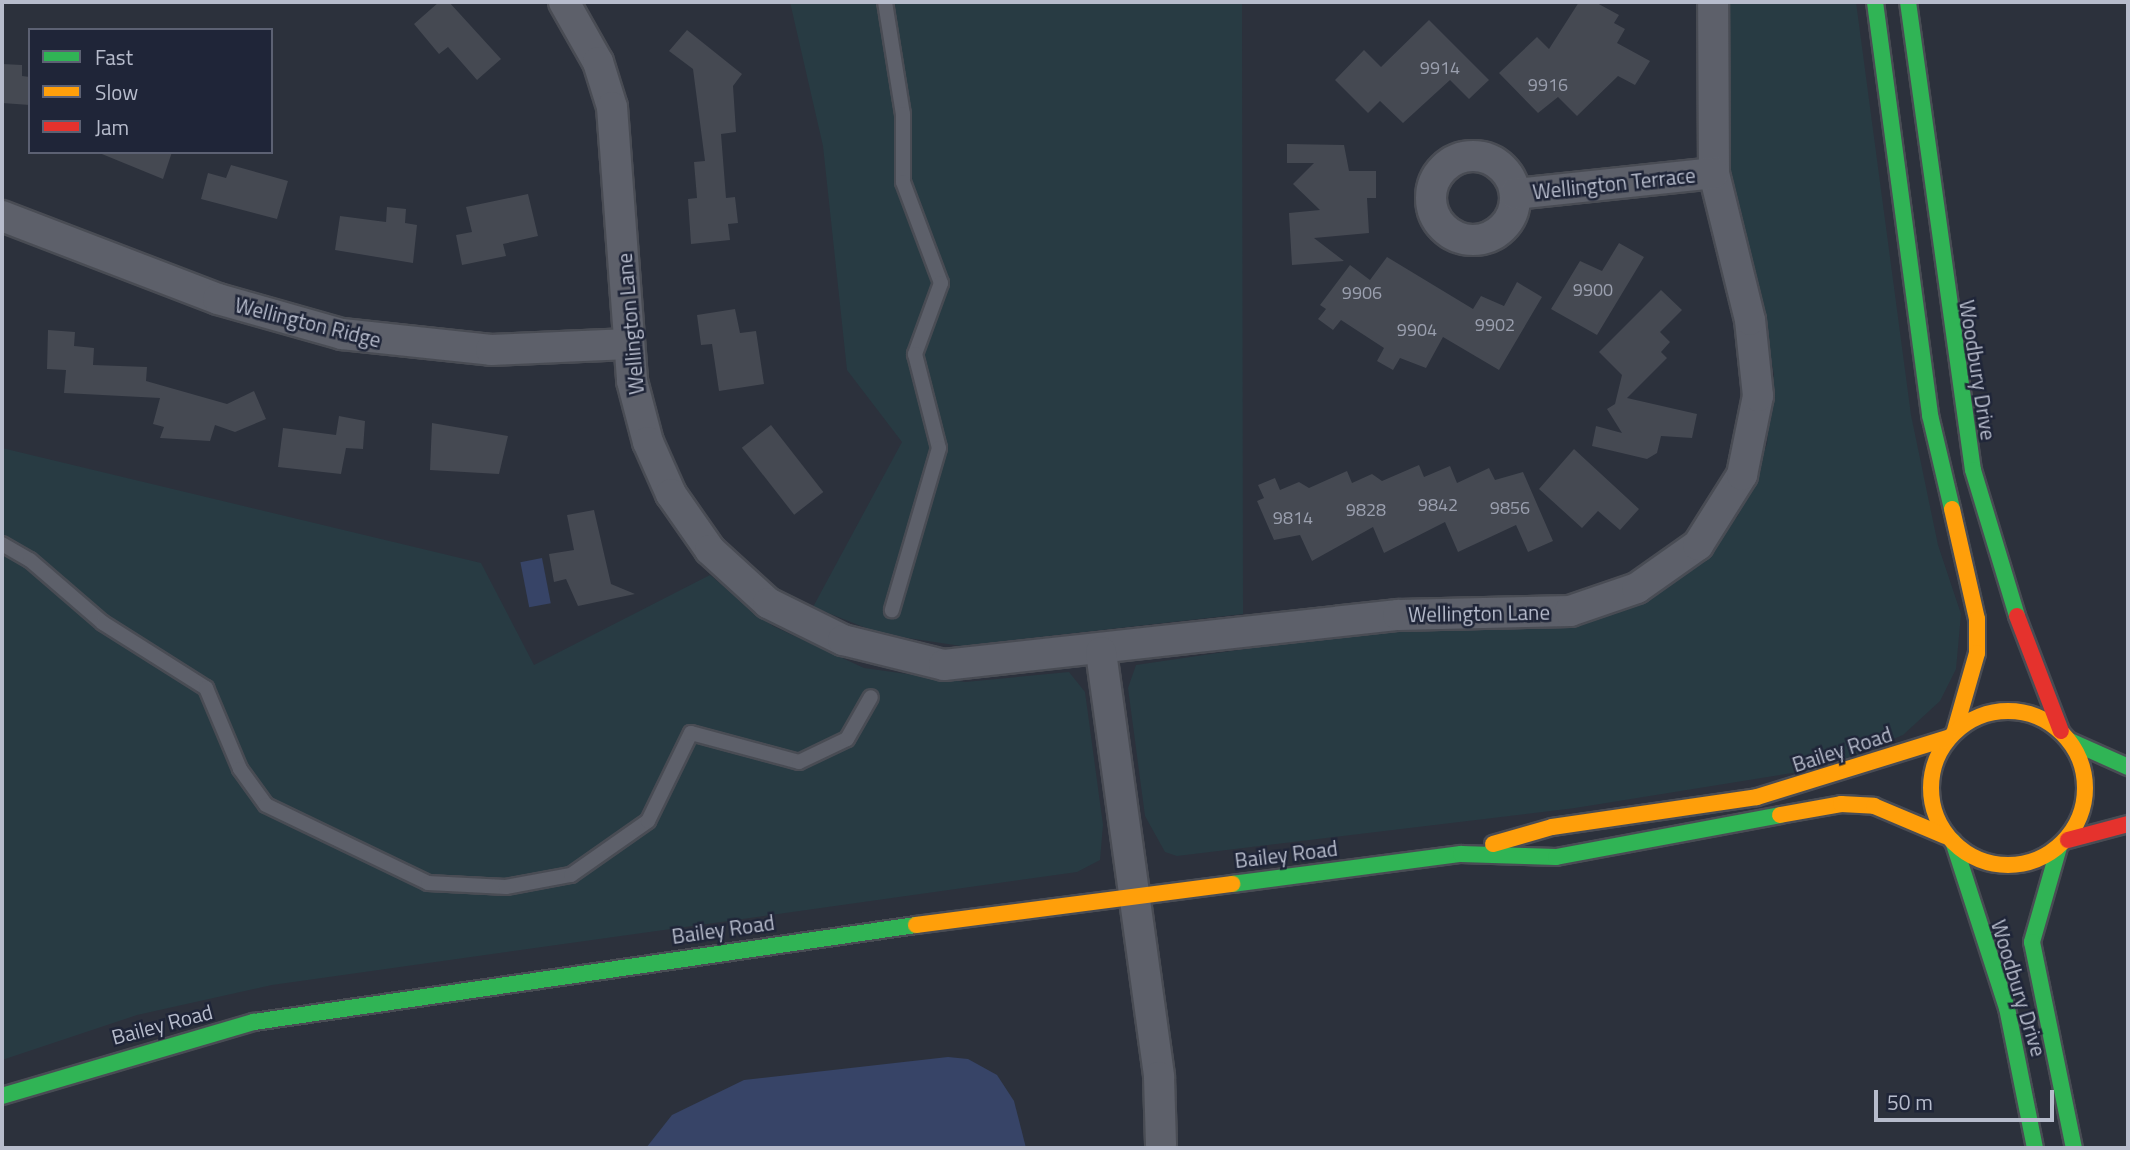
<!DOCTYPE html>
<style>
body{margin:0}
#map{position:relative;width:2130px;height:1150px;overflow:hidden;background:#2c313c;font-family:"Titillium Web",sans-serif}
div>[style]{position:absolute}
[style*='--x']{left:calc(var(--x)*1px);top:calc(var(--y)*1px);width:calc(var(--w)*1px);rotate:calc(var(--a)*1deg)}
.green>*{inset:0;background:#283b43}
.water>*{inset:0;background:#374467;transform-origin:0 0}
.building>*{inset:0;background:#454952;transform-origin:0 0}
.roads{filter:drop-shadow(2px 0 #494c54) drop-shadow(-2px 0 #494c54) drop-shadow(0 2px #494c54) drop-shadow(0 -2px #494c54)}
.lane>*{height:14px;margin:-7px;padding:0 7px;transform-origin:7px;border-radius:7px;background:#5d606a}
.street>*{height:30px;margin:-15px;padding:0 15px;transform-origin:15px;border-radius:15px;background:#5d606a}
.street>.ring{margin:-15px;padding:0;box-sizing:content-box;background:none;border:30px solid #5d606a;border-radius:50%}
.fast>*{height:16px;margin:-8px;padding:0 8px;transform-origin:8px;border-radius:8px;background:#30b455}
.slow>*{height:16px;margin:-8px;padding:0 8px;transform-origin:8px;border-radius:8px;background:#ff9f0a}
.slow>.ring{margin:-8px;padding:0;box-sizing:content-box;background:none;border:16px solid #ff9f0a;border-radius:50%}
.jam>*{height:16px;margin:-8px;padding:0 8px;transform-origin:8px;border-radius:8px;background:#e5322d}
span{translate:-50% -50%;white-space:nowrap;text-align:center;line-height:1.15;-webkit-text-stroke:5px #1f2538;paint-order:stroke}
.number-label{font-size:18px;color:#9a9fae}
.number-label span{-webkit-text-stroke-width:0}
.street-label{font-size:21px;color:#b7bccc}
.frame{position:absolute;inset:0;border:4px solid #b7bccc;pointer-events:none}
.legend{position:absolute;left:28px;top:28px;width:245px;height:126px;box-sizing:border-box;background:#1f2538;border:2px solid #5c6173;margin:0;padding:9px 12px;list-style:none;font-size:21px;color:#b7bccc}
.legend li{display:flex;align-items:center;gap:14px;height:35px}
.legend b{width:35px;border:2px solid #5c6173}
.scale{position:absolute;left:1874px;top:1090px;width:180px;height:32px;box-sizing:border-box;border:4px solid #b7bccc;border-top:0;padding-left:9px;font-size:21px;line-height:24px;white-space:nowrap;color:#b7bccc;-webkit-text-stroke:5px #1f2538;paint-order:stroke}
</style>
<div id="map">
<div class="green">
<i style="clip-path:polygon(790px 2px,1242px 2px,1243px 614px,961px 646px,881px 634px,813px 607px,902px 442px,847px 370px,823px 146px)"></i>
<i style="clip-path:polygon(1727px 2px,1856px 2px,1911px 415px,1938px 545px,1961px 614px,1956px 669px,1940px 701px,1903px 735px,1823px 768px,1575px 808px,1177px 856px,1165px 852px,1145px 816px,1128px 688px,1136px 665px,1361px 632px,1585px 623px,1673px 584px,1738px 516px,1767px 444px,1774px 374px,1730px 176px)"></i>
<i style="clip-path:polygon(2px 448px,481px 563px,534px 665px,710px 575px,773px 626px,864px 668px,965px 682px,1069px 672px,1085px 692px,1103px 825px,1100px 860px,1077px 872px,272px 985px,137px 1015px,2px 1060px)"></i>
</div>
<div class="water">
<i style="left:542px;top:558px;width:46px;height:22px;rotate:79deg"></i>
<i style="clip-path:polygon(948px 1057px,968px 1059px,997px 1075px,1014px 1101px,1026px 1148px,646px 1148px,672px 1115px,744px 1080px)"></i>
</div>
<div class="building">
<i style="clip-path:polygon(439px 2px,449px 2px,501px 59px,477px 80px,448px 47px,439px 54px,414px 24px)"></i>
<i style="clip-path:polygon(1579px 2px,1595px 2px,1619px 15px,1614px 23px,1625px 29px,1617px 43px,1650px 61px,1635px 85px,1618px 76px,1577px 116px,1558px 97px,1538px 113px,1499px 73px,1537px 37px,1549px 49px)"></i>
<i style="clip-path:polygon(1429px 20px,1489px 80px,1469px 99px,1450px 80px,1403px 123px,1380px 101px,1368px 113px,1335px 80px,1364px 50px,1381px 67px)"></i>
<i style="clip-path:polygon(687px 30px,742px 74px,733px 86px,736px 132px,721px 134px,726px 198px,735px 197px,738px 223px,728px 224px,730px 240px,691px 244px,688px 199px,697px 198px,694px 162px,705px 161px,693px 69px,669px 51px)"></i>
<i style="clip-path:polygon(2px 64px,22px 65px,22px 76px,30px 77px,30px 105px,2px 103px)"></i>
<i style="clip-path:polygon(1287px 144px,1344px 145px,1349px 171px,1376px 171px,1376px 198px,1367px 198px,1369px 233px,1314px 238px,1344px 261px,1292px 265px,1289px 213px,1320px 210px,1293px 184px,1314px 163px,1287px 163px)"></i>
<i style="clip-path:polygon(97px 152px,172px 152px,163px 179px)"></i>
<i style="clip-path:polygon(231px 165px,288px 181px,277px 219px,201px 199px,208px 173px,226px 178px)"></i>
<i style="clip-path:polygon(528px 194px,538px 236px,503px 244px,506px 256px,462px 265px,456px 235px,472px 232px,466px 207px)"></i>
<i style="clip-path:polygon(387px 207px,406px 209px,405px 223px,417px 225px,413px 263px,335px 250px,340px 216px,386px 222px)"></i>
<i style="clip-path:polygon(1619px 243px,1644px 257px,1597px 335px,1551px 309px,1580px 261px,1602px 271px)"></i>
<i style="clip-path:polygon(1387px 257px,1473px 309px,1481px 296px,1504px 306px,1517px 282px,1542px 297px,1499px 370px,1443px 337px,1426px 368px,1400px 358px,1393px 370px,1377px 361px,1384px 348px,1341px 320px,1333px 330px,1318px 319px,1326px 309px,1320px 305px,1350px 265px,1370px 280px)"></i>
<i style="clip-path:polygon(1661px 290px,1682px 310px,1660px 332px,1670px 342px,1661px 352px,1667px 358px,1627px 398px,1697px 414px,1692px 438px,1661px 436px,1657px 453px,1647px 459px,1592px 446px,1596px 426px,1622px 433px,1607px 409px,1615px 404px,1622px 375px,1599px 352px)"></i>
<i style="clip-path:polygon(735px 309px,740px 333px,756px 331px,764px 384px,719px 391px,712px 344px,701px 345px,697px 315px)"></i>
<i style="clip-path:polygon(48px 330px,75px 332px,74px 346px,94px 348px,93px 365px,147px 367px,146px 381px,227px 404px,254px 391px,266px 419px,235px 432px,215px 425px,210px 441px,160px 438px,164px 427px,153px 424px,160px 398px,64px 393px,66px 370px,47px 369px)"></i>
<i style="clip-path:polygon(339px 416px,365px 421px,363px 449px,346px 448px,341px 474px,278px 467px,283px 428px,336px 435px)"></i>
<i style="clip-path:polygon(432px 423px,508px 436px,499px 474px,430px 470px)"></i>
<i style="left:771px;top:425px;width:85px;height:37px;rotate:52deg"></i>
<i style="clip-path:polygon(1574px 449px,1639px 509px,1620px 530px,1598px 511px,1582px 528px,1539px 489px)"></i>
<i style="clip-path:polygon(1419px 465px,1424px 477px,1450px 466px,1457px 483px,1489px 468px,1495px 480px,1523px 472px,1553px 541px,1528px 552px,1516px 525px,1458px 552px,1445px 522px,1384px 553px,1373px 527px,1312px 561px,1300px 535px,1274px 540px,1257px 501px,1264px 498px,1258px 485px,1275px 478px,1280px 490px,1299px 482px,1309px 488px,1347px 471px,1352px 483px,1372px 474px,1382px 481px)"></i>
<i style="clip-path:polygon(594px 510px,611px 584px,635px 594px,578px 606px,566px 579px,554px 582px,549px 554px,574px 550px,567px 515px)"></i>
</div>
<div class="roads">
<div class="lane">
<i style="--x:885;--y:2;--w:113;--a:80.9"></i>
<i style="--x:903;--y:114;--w:68;--a:90"></i>
<i style="--x:903;--y:182;--w:108;--a:69.4"></i>
<i style="--x:941;--y:283;--w:76;--a:110.1"></i>
<i style="--x:915;--y:354;--w:97;--a:75.7"></i>
<i style="--x:939;--y:448;--w:169;--a:106.2"></i>
<i style="--x:2;--y:544;--w:32;--a:30"></i>
<i style="--x:30;--y:560;--w:96;--a:40.8"></i>
<i style="--x:103;--y:623;--w:122;--a:32.3"></i>
<i style="--x:206;--y:688;--w:88;--a:67.2"></i>
<i style="--x:240;--y:769;--w:44;--a:54.2"></i>
<i style="--x:266;--y:805;--w:180;--a:25.7"></i>
<i style="--x:428;--y:883;--w:78;--a:2.9"></i>
<i style="--x:506;--y:887;--w:66;--a:-10.5"></i>
<i style="--x:571;--y:875;--w:94;--a:-35"></i>
<i style="--x:648;--y:821;--w:98;--a:-64"></i>
<i style="--x:691;--y:733;--w:112;--a:15"></i>
<i style="--x:799;--y:762;--w:53;--a:-25.6"></i>
<i style="--x:847;--y:739;--w:48;--a:-60.3"></i>
</div>
<div class="street">
<i style="--x:564;--y:2;--w:69;--a:60.5"></i>
<i style="--x:598;--y:62;--w:47;--a:72.7"></i>
<i style="--x:612;--y:107;--w:275;--a:85.8"></i>
<i style="--x:632;--y:381;--w:63;--a:75.3"></i>
<i style="--x:648;--y:442;--w:57;--a:66.1"></i>
<i style="--x:671;--y:494;--w:68;--a:55.1"></i>
<i style="--x:710;--y:550;--w:79;--a:42.4"></i>
<i style="--x:768;--y:603;--w:84;--a:26.3"></i>
<i style="--x:843;--y:640;--w:104;--a:13.9"></i>
<i style="--x:944;--y:665;--w:457;--a:-6.3"></i>
<i style="--x:1398;--y:615;--w:172;--a:-1.3"></i>
<i style="--x:1570;--y:611;--w:71;--a:-18.9"></i>
<i style="--x:1637;--y:588;--w:75;--a:-35.2"></i>
<i style="--x:1698;--y:545;--w:83;--a:-57.8"></i>
<i style="--x:1742;--y:475;--w:81;--a:-78.6"></i>
<i style="--x:1758;--y:396;--w:76;--a:-96"></i>
<i style="--x:1750;--y:320;--w:151;--a:-103.8"></i>
<i style="--x:1714;--y:173;--w:171;--a:-90.3"></i>
<i class="ring" style="left:1431px;top:156px;width:54px;height:54px"></i>
<i style="--x:1515;--y:194;--w:200;--a:-6"></i>
<i style="--x:2;--y:216;--w:231;--a:21"></i>
<i style="--x:218;--y:299;--w:129;--a:15.8"></i>
<i style="--x:342;--y:334;--w:150;--a:6.1"></i>
<i style="--x:491;--y:350;--w:138;--a:-2.5"></i>
<i style="--x:1101;--y:652;--w:429;--a:82.2"></i>
<i style="--x:1159;--y:1077;--w:67;--a:88.3"></i>
</div>
<div class="fast">
<i style="--x:1875;--y:2;--w:417;--a:82.4"></i>
<i style="--x:1930;--y:415;--w:97;--a:76.8"></i>
<i style="--x:1908;--y:2;--w:472;--a:82.1"></i>
<i style="--x:1973;--y:470;--w:152;--a:73.2"></i>
<i style="--x:2070;--y:741;--w:64;--a:24.1"></i>
<i style="--x:1953;--y:841;--w:176;--a:72.1"></i>
<i style="--x:2007;--y:1008;--w:143;--a:78.7"></i>
<i style="--x:2059;--y:847;--w:99;--a:105.9"></i>
<i style="--x:2032;--y:942;--w:210;--a:78.5"></i>
<i style="--x:1232;--y:884;--w:231;--a:-7.5"></i>
<i style="--x:1461;--y:854;--w:95;--a:1.8"></i>
<i style="--x:1556;--y:857;--w:228;--a:-10.6"></i>
<i style="--x:2;--y:1096;--w:263;--a:-16.4"></i>
<i style="--x:254;--y:1022;--w:669;--a:-8.34"></i>
</div>
<div class="slow">
<i style="--x:1952;--y:509;--w:113;--a:77.2"></i>
<i style="--x:1977;--y:619;--w:34;--a:90"></i>
<i style="--x:1977;--y:653;--w:80;--a:105.9"></i>
<i class="ring" style="left:1931px;top:711px;width:138px;height:138px"></i>
<i style="--x:1780;--y:815;--w:62;--a:-10.2"></i>
<i style="--x:1841;--y:804;--w:33;--a:3"></i>
<i style="--x:1874;--y:806;--w:77;--a:22.9"></i>
<i style="--x:1493;--y:844;--w:61;--a:-16.1"></i>
<i style="--x:1552;--y:827;--w:207;--a:-8.3"></i>
<i style="--x:1757;--y:797;--w:200;--a:-17.2"></i>
<i style="--x:916;--y:925;--w:319;--a:-7.4"></i>
</div>
<div class="jam">
<i style="--x:2017;--y:616;--w:123;--a:69.1"></i>
<i style="--x:2068;--y:840;--w:62;--a:-14.9"></i>
</div>
</div>
<div class="number-label">
<span style="left:1440px;top:68px">9914</span>
<span style="left:1548px;top:85px">9916</span>
<span style="left:1593px;top:290px">9900</span>
<span style="left:1362px;top:293px">9906</span>
<span style="left:1495px;top:325px">9902</span>
<span style="left:1417px;top:330px">9904</span>
<span style="left:1438px;top:505px">9842</span>
<span style="left:1510px;top:508px">9856</span>
<span style="left:1366px;top:510px">9828</span>
<span style="left:1293px;top:518px">9814</span>
</div>
<div class="street-label">
<span style="left:1614px;top:183px;rotate:-6deg">Wellington Terrace</span>
<span style="left:308px;top:322px;rotate:14deg">Wellington Ridge</span>
<span style="left:630px;top:324px;rotate:-95deg">Wellington Lane</span>
<span style="left:1978px;top:370px;rotate:81deg">Woodbury Drive</span>
<span style="left:1479px;top:613px;rotate:-1deg">Wellington Lane</span>
<span style="left:1842px;top:749px;rotate:-18deg">Bailey Road</span>
<span style="left:1286px;top:854px;rotate:-7deg">Bailey Road</span>
<span style="left:723px;top:929px;rotate:-8deg">Bailey Road</span>
<span style="left:2019px;top:988px;rotate:73deg">Woodbury Drive</span>
<span style="left:162px;top:1024px;rotate:-15deg">Bailey Road</span>
</div>
<div class="frame"></div>
<ul class="legend">
<li><b style="height:9px;background:#30b455"></b>Fast</li>
<li><b style="height:9px;background:#ff9f0a"></b>Slow</li>
<li><b style="height:9px;background:#e5322d"></b>Jam</li>
</ul>
<div class="scale">50 m</div>
</div>
